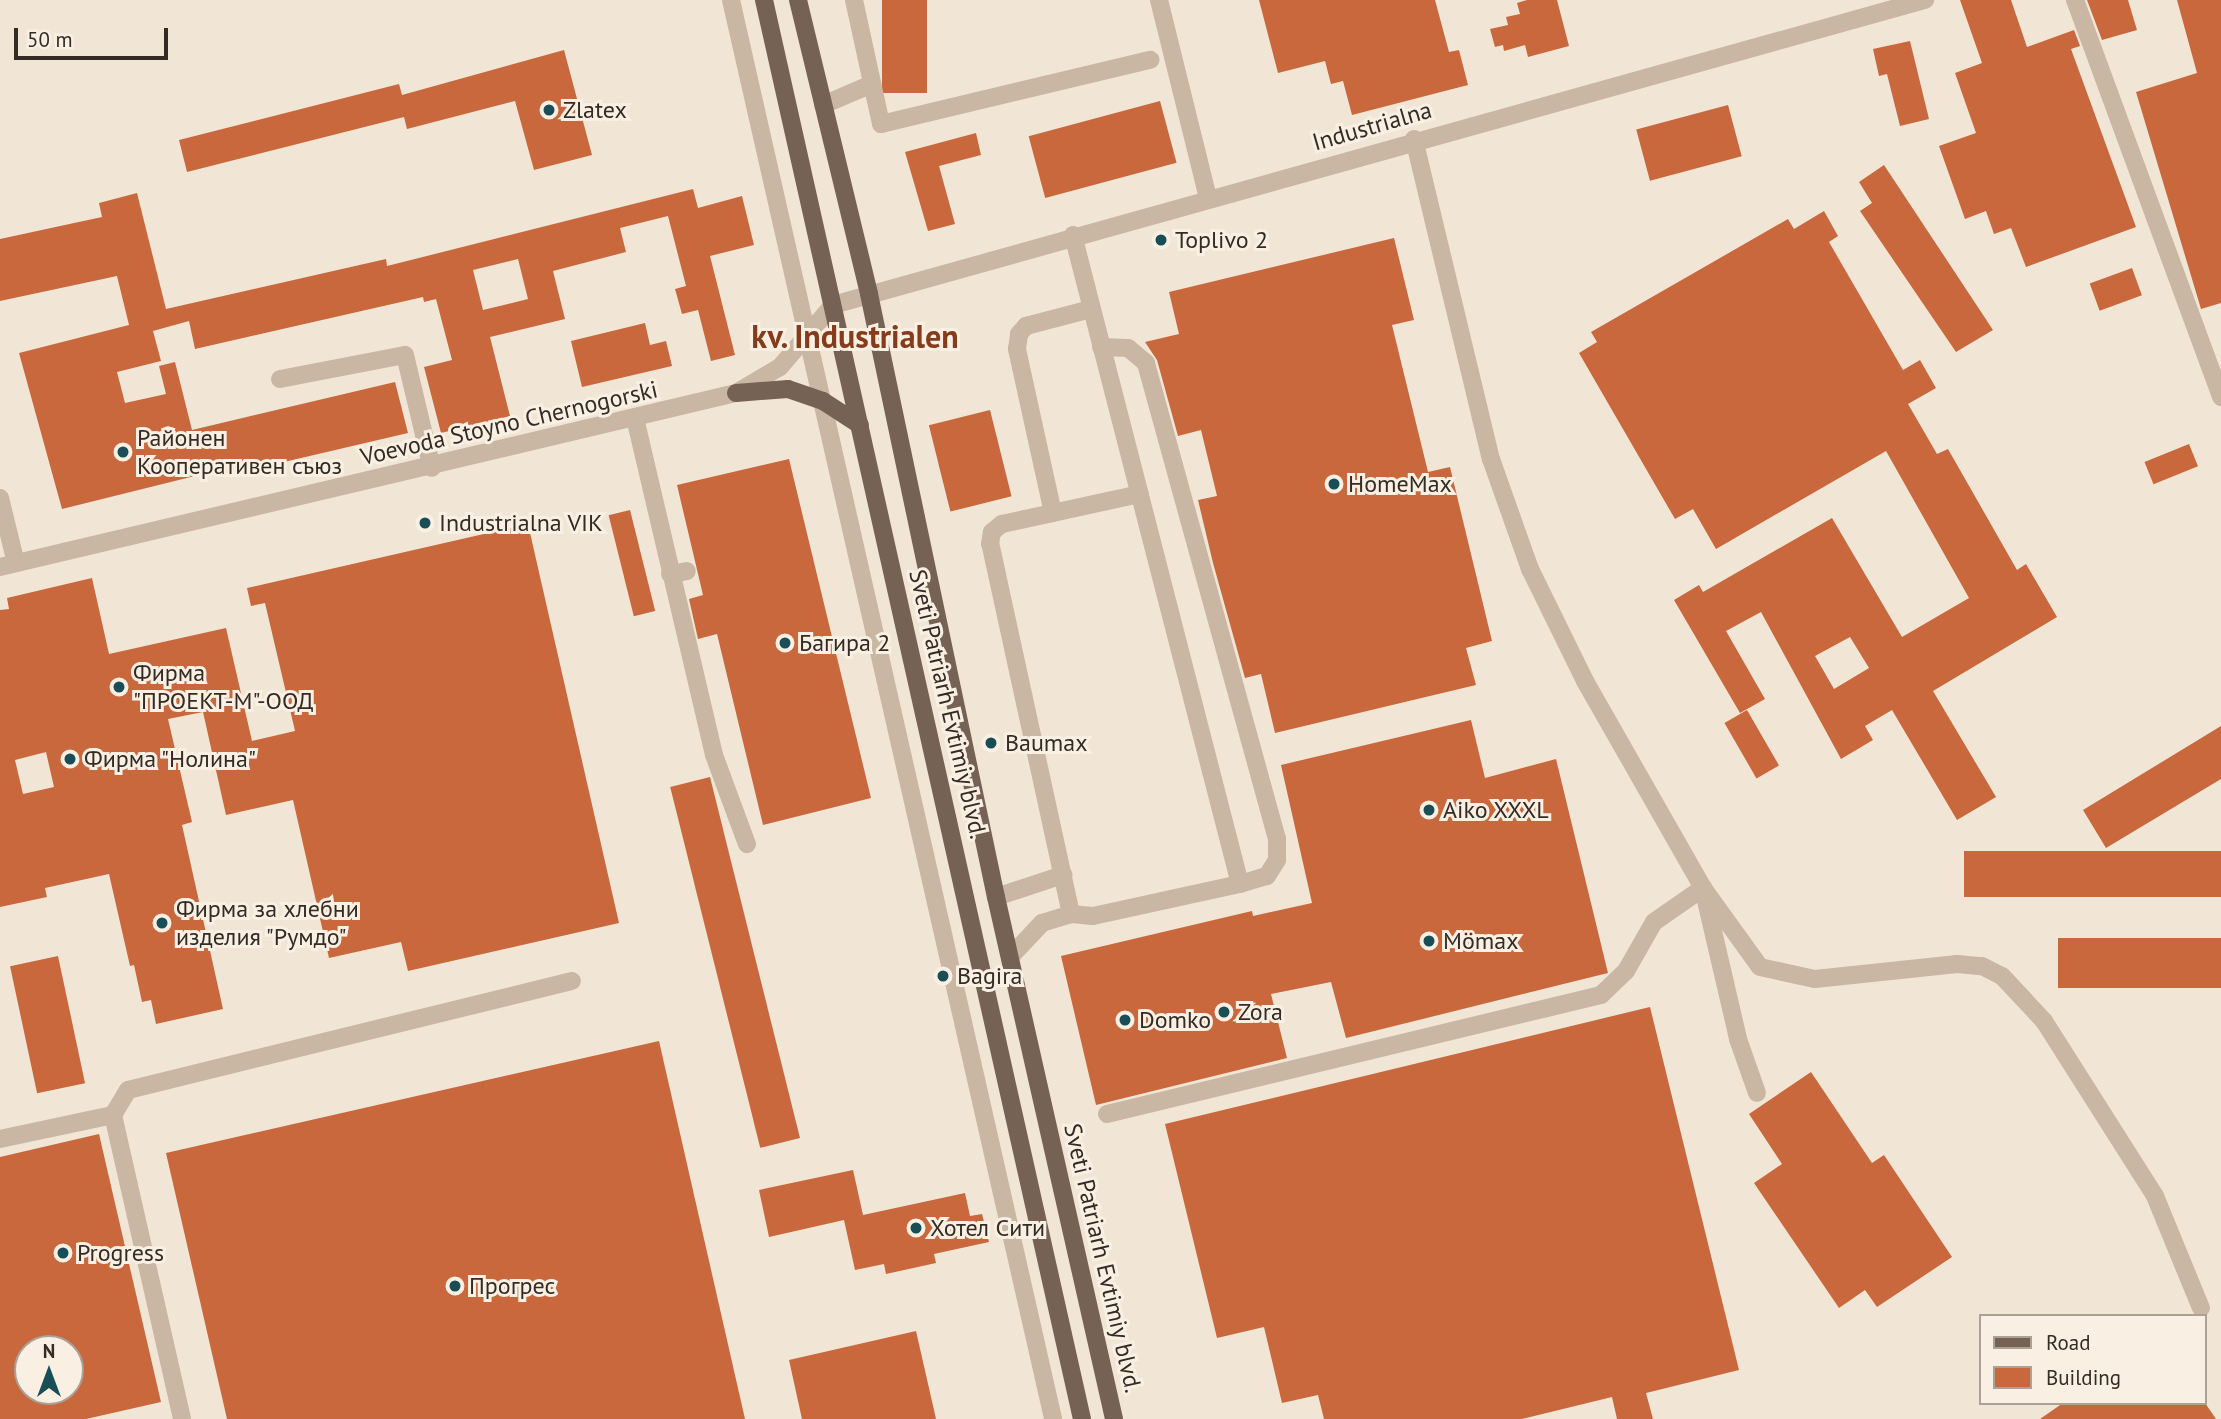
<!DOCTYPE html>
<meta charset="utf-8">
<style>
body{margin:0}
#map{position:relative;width:2221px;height:1419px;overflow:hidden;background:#f1e6d6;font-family:"PT Sans",sans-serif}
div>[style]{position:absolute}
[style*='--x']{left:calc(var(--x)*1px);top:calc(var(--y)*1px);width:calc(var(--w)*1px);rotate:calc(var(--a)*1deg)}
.building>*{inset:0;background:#c9673d;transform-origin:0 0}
.minor>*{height:18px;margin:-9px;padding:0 9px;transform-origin:9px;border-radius:9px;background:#c9b6a3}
.major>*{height:18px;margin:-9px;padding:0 9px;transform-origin:9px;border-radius:9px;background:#766255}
.dots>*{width:19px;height:19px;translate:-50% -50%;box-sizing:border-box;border:4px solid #f9f0e3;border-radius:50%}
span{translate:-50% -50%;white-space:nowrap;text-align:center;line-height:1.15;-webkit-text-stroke:6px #f9f0e3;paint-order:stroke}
.poi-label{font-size:24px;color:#342b25}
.left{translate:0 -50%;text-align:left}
.street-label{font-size:24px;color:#342b25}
.district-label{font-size:32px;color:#853b1c;font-weight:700}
.legend{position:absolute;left:1979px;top:1314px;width:228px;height:91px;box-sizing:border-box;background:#f9f0e3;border:2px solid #aaa197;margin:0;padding:9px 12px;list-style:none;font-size:21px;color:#342b25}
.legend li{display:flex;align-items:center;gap:14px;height:35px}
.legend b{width:35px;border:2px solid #aaa197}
.north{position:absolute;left:14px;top:1335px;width:70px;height:70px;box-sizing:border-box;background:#f9f0e3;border:2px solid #aaa197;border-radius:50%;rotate:0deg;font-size:19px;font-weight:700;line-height:28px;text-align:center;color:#342b25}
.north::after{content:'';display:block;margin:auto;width:24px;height:32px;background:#1a4e56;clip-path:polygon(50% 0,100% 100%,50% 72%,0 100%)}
.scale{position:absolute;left:14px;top:28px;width:154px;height:32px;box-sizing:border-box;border:4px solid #342b25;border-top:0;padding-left:9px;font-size:21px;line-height:24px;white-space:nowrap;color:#342b25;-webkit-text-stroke:5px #f9f0e3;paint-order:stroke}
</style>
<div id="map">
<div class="building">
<i style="left:882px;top:0;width:45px;height:93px"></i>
<i style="clip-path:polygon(1259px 0,1435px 0,1449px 52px,1459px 50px,1468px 85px,1352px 115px,1343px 81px,1331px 84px,1325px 61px,1278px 73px)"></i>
<i style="clip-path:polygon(1527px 0,1557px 0,1569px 46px,1528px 57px,1525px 45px,1504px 51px,1503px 45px,1495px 47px,1490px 29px,1508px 25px,1506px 17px,1520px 14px,1517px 3px)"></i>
<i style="clip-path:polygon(1960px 0,2011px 0,2027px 47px,2074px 30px,2080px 46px,2071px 49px,2136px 227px,2026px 267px,2011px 228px,1994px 234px,1986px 211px,1965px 219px,1939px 146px,1976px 133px,1955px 73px,1982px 63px)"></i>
<i style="clip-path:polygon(2087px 0,2128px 0,2137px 30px,2102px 40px)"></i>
<i style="clip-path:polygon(2177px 0,2221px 0,2221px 303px,2201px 309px,2136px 92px,2197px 73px)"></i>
<i style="clip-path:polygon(1910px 41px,1929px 119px,1900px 126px,1887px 74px,1879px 76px,1873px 49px)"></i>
<i style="clip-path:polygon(564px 50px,592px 155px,534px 170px,515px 101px,407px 129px,404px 117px,187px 172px,179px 140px,399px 84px,402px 95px)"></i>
<i style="left:1160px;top:101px;width:64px;height:136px;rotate:75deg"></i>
<i style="left:1728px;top:105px;width:53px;height:95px;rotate:75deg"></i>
<i style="clip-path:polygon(976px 133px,981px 155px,939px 166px,955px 224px,928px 231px,905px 152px)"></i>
<i style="clip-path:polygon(1884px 165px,1993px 330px,1956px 352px,1860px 211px,1872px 203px,1859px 182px)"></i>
<i style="clip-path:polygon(evenodd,693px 189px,698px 208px,742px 196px,754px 245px,710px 256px,735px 355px,711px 361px,698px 310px,682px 314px,675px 289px,686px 286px,668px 216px,620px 228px,626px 252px,553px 271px,565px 319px,490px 337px,510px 416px,441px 433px,424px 367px,452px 360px,436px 299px,424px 302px,423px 297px,195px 349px,189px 321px,153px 331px,161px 361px,117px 372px,125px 403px,166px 394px,159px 366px,175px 362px,192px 430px,395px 382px,408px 433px,224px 476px,223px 469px,62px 509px,19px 353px,129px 325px,117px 276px,0 301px,0 239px,102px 217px,99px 203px,137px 193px,166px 309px,386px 259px,387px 266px,693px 189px,518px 259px,528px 299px,483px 310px,473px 270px,518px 259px)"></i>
<i style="clip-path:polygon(evenodd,1824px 211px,1838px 236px,1829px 242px,1903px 370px,1920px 360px,1936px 388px,1908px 404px,1937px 454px,1948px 449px,2017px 570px,2026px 564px,2057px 617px,1933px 691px,1996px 797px,1957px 820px,1892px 710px,1865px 726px,1873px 740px,1841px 759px,1761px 612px,1726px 631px,1765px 699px,1740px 713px,1674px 600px,1699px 585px,1703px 592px,1832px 518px,1902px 637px,1969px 598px,1886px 451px,1716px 549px,1693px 509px,1675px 519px,1579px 353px,1597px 342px,1591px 332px,1788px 219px,1794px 229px,1824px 211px,1850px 637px,1869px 668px,1834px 689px,1815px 656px,1850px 637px)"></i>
<i style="clip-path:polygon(1394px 238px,1414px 320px,1392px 325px,1428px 472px,1450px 467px,1492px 641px,1466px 648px,1476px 685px,1275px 733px,1261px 674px,1245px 678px,1213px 563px,1198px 500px,1217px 496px,1201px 430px,1178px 436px,1157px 360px,1145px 342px,1179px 334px,1169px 292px)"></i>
<i style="left:2132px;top:268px;width:29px;height:45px;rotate:70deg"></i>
<i style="clip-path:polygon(645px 323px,650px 345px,666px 341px,672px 366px,582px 387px,571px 341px)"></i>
<i style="left:990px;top:410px;width:89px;height:63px;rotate:76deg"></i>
<i style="left:2189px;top:444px;width:24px;height:48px;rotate:68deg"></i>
<i style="clip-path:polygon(789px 459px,871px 798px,763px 825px,717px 634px,698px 639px,689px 599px,703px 595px,677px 485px)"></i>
<i style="left:630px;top:510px;width:104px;height:22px;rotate:76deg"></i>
<i style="clip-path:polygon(evenodd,528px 524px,619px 923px,408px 971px,401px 942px,329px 958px,293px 800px,226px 815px,203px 712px,168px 719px,192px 822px,182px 825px,223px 1009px,156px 1024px,151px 1000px,142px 1002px,134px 965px,130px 966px,109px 874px,45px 888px,47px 897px,0 907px,0 610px,9px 609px,7px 598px,92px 578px,109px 654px,226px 628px,252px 741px,295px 731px,265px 603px,251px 606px,247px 588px,528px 524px,46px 752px,54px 787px,23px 794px,15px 760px,46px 752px)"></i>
<i style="left:1747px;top:710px;width:64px;height:26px;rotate:60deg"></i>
<i style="clip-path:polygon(1471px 720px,1485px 778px,1556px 759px,1608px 973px,1346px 1038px,1331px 982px,1271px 994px,1287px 1058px,1096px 1105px,1061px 956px,1252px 911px,1253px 916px,1312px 903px,1281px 765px)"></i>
<i style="clip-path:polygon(2221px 726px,2221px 779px,2106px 848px,2083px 810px)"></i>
<i style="left:710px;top:777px;width:372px;height:41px;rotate:76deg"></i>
<i style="left:2221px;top:851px;width:46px;height:257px;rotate:90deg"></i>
<i style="left:2221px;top:938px;width:50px;height:163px;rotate:90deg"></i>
<i style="left:58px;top:956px;width:130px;height:49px;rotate:78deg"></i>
<i style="clip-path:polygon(1650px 1007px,1739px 1370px,1646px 1393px,1653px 1419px,1617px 1419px,1612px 1397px,1522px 1419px,1324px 1419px,1318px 1395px,1282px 1403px,1264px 1327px,1217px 1338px,1165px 1124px)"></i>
<i style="clip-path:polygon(659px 1041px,745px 1419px,227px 1419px,166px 1153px)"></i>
<i style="clip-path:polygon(1811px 1072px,1872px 1163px,1884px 1155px,1952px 1257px,1877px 1307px,1865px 1290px,1839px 1308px,1754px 1183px,1782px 1164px,1749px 1114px)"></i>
<i style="clip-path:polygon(evenodd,99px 1134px,161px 1402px,86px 1419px,0 1419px,0 1157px,99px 1134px,28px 1349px,70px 1349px,70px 1391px,28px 1391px,28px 1349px)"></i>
<i style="clip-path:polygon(853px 1170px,863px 1215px,965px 1193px,970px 1216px,982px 1214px,989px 1242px,934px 1254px,936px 1263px,886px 1274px,884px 1264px,855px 1270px,844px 1220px,769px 1237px,759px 1190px)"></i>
<i style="clip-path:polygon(916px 1331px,936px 1419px,802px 1419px,789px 1360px)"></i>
<i style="clip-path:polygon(2063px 1403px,2205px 1403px,2216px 1419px,2040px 1419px)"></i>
</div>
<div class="minor">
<i style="--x:731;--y:0;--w:1455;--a:77.21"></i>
<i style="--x:854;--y:0;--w:127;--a:77.7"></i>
<i style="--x:881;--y:124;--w:277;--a:-13.4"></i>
<i style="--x:1159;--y:0;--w:204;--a:76.1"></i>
<i style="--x:2075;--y:0;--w:423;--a:69.8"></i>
<i style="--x:823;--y:105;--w:53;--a:-23.2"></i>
<i style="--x:1414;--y:139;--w:329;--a:76.5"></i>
<i style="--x:1491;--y:459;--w:117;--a:70.5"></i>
<i style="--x:1530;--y:569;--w:125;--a:63.8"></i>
<i style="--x:1585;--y:681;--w:238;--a:60.3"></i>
<i style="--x:1703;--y:888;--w:97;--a:54.2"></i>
<i style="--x:1760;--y:967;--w:56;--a:12.3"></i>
<i style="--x:1815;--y:979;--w:143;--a:-6"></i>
<i style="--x:1957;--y:964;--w:25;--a:5"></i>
<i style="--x:1982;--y:966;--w:22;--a:27"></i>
<i style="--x:2002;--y:976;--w:62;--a:47"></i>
<i style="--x:2044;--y:1021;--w:207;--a:57.6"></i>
<i style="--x:2155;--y:1196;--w:121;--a:67.7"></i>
<i style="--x:1073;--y:235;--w:670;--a:75.57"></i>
<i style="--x:280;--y:379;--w:127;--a:-10.9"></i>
<i style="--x:405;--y:355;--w:116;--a:76.6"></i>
<i style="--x:635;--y:418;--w:346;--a:76.8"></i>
<i style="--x:714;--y:755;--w:95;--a:69.7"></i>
<i style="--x:0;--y:498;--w:67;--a:76.2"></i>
<i style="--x:1053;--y:513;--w:168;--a:-102.4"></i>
<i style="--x:1017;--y:349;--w:15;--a:-82"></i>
<i style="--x:1019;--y:334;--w:11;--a:-49"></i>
<i style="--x:1026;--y:326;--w:67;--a:-14.7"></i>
<i style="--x:0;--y:567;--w:756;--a:-13.3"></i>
<i style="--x:736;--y:393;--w:51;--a:-30.6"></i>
<i style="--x:780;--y:367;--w:82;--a:-49.5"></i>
<i style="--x:833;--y:305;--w:1134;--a:-15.61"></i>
<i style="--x:670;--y:574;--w:17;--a:-10"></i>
<i style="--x:996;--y:897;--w:71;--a:-18.2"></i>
<i style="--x:1071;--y:914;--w:379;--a:-102.3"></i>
<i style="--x:990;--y:544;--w:12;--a:-81"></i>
<i style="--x:992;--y:532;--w:13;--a:-39"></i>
<i style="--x:1002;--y:524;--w:141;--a:-12.3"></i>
<i style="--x:1010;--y:957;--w:47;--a:-46.7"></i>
<i style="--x:1042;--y:923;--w:30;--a:-17"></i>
<i style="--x:1071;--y:914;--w:22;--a:5"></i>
<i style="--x:1093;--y:916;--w:150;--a:-12.3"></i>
<i style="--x:1240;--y:884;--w:28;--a:-17"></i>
<i style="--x:1267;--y:876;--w:19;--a:-58"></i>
<i style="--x:1277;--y:860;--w:21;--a:-90"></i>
<i style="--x:1277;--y:839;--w:494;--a:-105.4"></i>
<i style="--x:1146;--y:363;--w:23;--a:-140"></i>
<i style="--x:1128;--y:348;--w:27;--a:-178"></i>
<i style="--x:1107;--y:1114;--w:508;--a:-13.54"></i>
<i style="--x:1601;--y:995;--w:35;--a:-44"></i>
<i style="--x:1626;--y:971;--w:56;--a:-60.3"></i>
<i style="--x:1654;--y:922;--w:60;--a:-34.8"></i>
<i style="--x:1703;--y:888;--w:155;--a:76.9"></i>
<i style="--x:1738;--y:1039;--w:57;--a:70.6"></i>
<i style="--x:113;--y:1115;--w:29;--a:-59"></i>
<i style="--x:128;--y:1090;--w:457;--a:-13.8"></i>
<i style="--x:0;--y:1139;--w:116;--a:-12"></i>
<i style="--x:113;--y:1115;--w:312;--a:77.2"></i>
</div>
<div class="major">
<i style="--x:764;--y:0;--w:1454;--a:77.37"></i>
<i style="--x:798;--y:0;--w:302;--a:76.4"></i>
<i style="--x:869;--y:294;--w:616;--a:78.11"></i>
<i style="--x:996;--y:897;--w:535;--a:77.26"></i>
<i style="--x:736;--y:393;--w:52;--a:-4.4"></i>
<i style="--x:788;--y:389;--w:37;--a:19"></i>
<i style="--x:823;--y:401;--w:44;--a:33"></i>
</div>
<div class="dots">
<i style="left:549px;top:110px;background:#1a4e56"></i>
<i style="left:1161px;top:240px;background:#1a4e56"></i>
<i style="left:123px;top:452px;background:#1a4e56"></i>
<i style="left:1334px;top:484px;background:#1a4e56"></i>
<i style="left:425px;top:523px;background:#1a4e56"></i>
<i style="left:785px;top:643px;background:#1a4e56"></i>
<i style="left:119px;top:687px;background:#1a4e56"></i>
<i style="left:991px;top:743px;background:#1a4e56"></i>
<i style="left:70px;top:759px;background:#1a4e56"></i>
<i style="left:1429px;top:810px;background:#1a4e56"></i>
<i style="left:162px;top:923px;background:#1a4e56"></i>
<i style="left:1429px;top:941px;background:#1a4e56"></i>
<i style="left:943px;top:976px;background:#1a4e56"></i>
<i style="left:1224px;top:1012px;background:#1a4e56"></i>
<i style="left:1125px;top:1020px;background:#1a4e56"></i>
<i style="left:916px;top:1228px;background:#1a4e56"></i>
<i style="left:63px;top:1253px;background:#1a4e56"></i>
<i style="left:455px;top:1286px;background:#1a4e56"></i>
</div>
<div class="poi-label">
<span class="left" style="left:563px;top:110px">Zlatex</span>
<span class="left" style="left:1175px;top:240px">Toplivo 2</span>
<span class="left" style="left:137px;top:452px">Районен<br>Кооперативен съюз</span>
<span class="left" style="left:1348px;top:484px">HomeMax</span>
<span class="left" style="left:439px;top:523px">Industrialna VIK</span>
<span class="left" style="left:799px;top:643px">Багира 2</span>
<span class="left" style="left:133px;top:687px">Фирма<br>"ПРОЕКТ-М"-ООД</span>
<span class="left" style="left:1005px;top:743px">Baumax</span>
<span class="left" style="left:84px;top:759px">Фирма "Нолина"</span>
<span class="left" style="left:1443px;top:810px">Aiko XXXL</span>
<span class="left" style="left:176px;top:923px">Фирма за хлебни<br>изделия "Румдо"</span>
<span class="left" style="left:1443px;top:941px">Mömax</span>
<span class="left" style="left:957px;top:976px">Bagira</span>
<span class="left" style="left:1238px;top:1012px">Zora</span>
<span class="left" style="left:1139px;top:1020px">Domko</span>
<span class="left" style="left:930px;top:1228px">Хотел Сити</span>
<span class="left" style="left:77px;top:1253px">Progress</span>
<span class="left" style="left:469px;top:1286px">Прогрес</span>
</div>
<div class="street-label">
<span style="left:1372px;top:126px;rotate:-16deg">Industrialna</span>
<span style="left:509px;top:423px;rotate:-13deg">Voevoda Stoyno Chernogorski</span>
<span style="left:948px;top:704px;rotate:77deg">Sveti Patriarh Evtimiy blvd.</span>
<span style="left:1103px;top:1258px;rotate:77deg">Sveti Patriarh Evtimiy blvd.</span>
</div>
<div class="district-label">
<span style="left:855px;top:336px">kv. Industrialen</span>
</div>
<ul class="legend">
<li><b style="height:9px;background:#766255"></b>Road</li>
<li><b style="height:19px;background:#c9673d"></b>Building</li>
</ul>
<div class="north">N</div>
<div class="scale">50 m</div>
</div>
